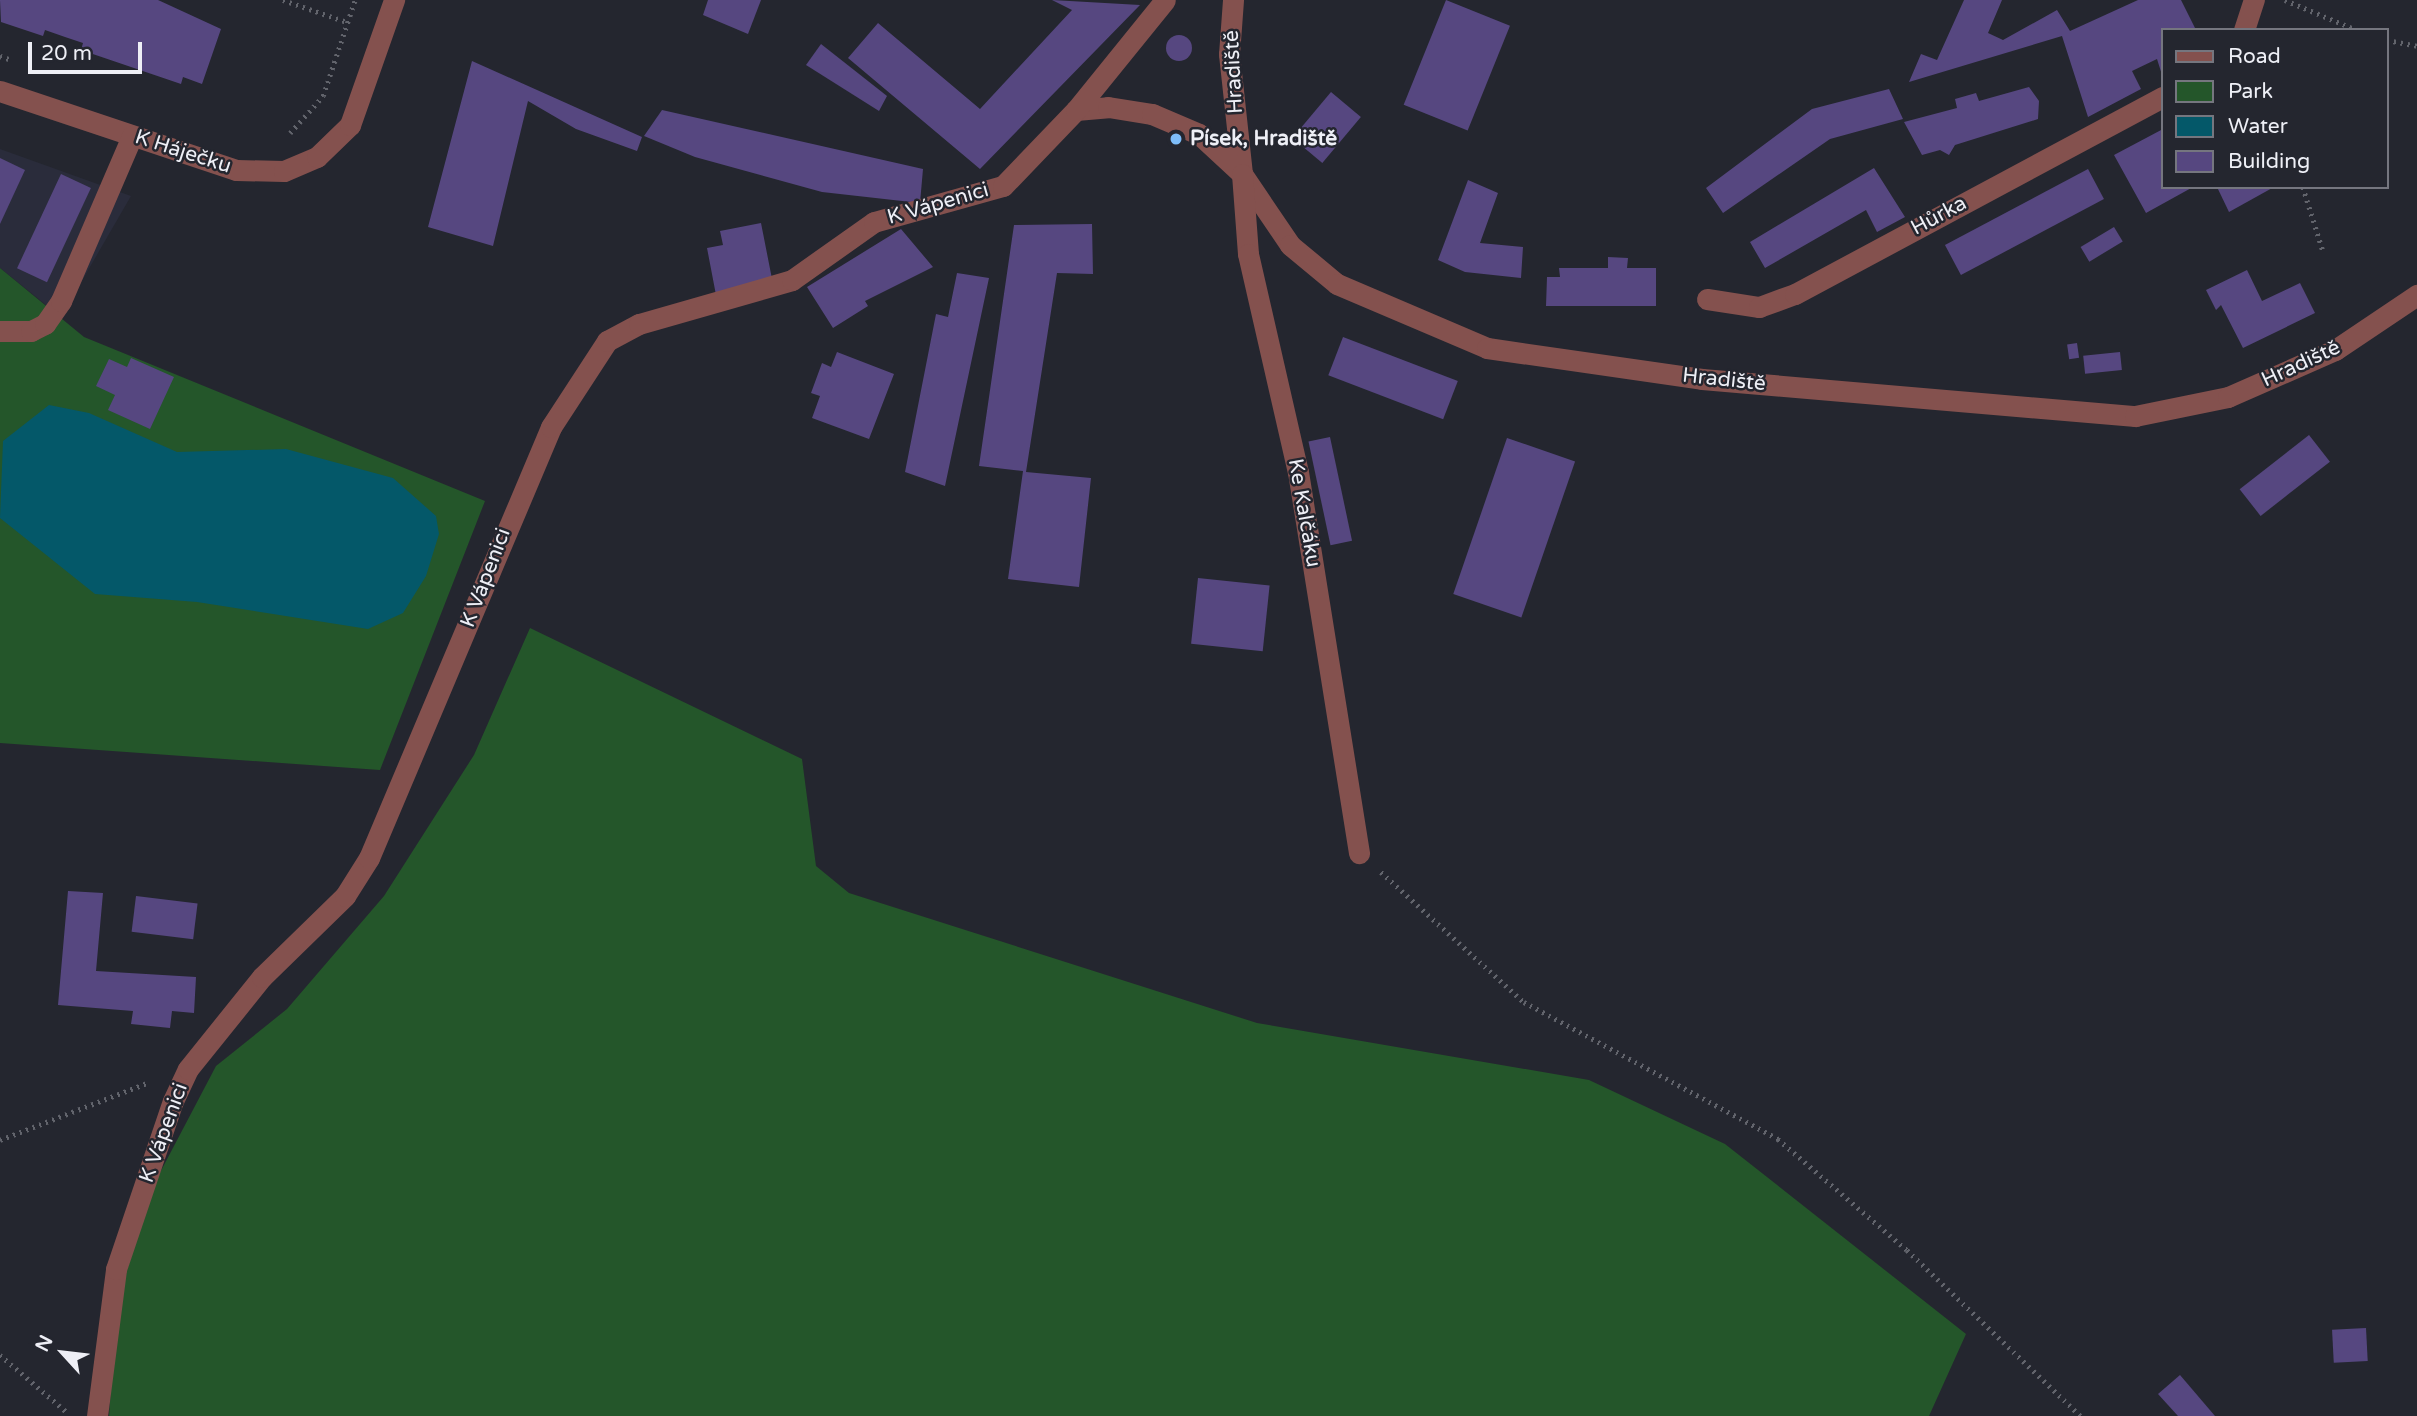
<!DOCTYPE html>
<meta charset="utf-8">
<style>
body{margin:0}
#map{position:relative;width:2417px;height:1416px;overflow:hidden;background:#24262f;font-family:"Varela Round",sans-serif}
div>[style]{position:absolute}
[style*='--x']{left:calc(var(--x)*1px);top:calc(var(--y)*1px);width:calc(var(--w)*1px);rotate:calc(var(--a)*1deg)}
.built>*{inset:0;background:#2a2c3b}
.green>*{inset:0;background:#24562a}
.water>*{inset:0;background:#045869}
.building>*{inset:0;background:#564780;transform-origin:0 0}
.round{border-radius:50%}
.path>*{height:4.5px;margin-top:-2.25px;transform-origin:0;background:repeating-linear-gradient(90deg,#62646c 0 2px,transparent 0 7px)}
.minor>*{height:21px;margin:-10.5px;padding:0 10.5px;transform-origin:10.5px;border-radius:10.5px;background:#84514e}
.dots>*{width:19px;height:19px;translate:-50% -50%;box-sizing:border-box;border:4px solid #24262f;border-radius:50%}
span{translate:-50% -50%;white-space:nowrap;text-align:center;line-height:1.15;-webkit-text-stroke:5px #24262f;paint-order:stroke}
.street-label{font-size:21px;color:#eeeff6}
.poi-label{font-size:21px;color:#eeeff6;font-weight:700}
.left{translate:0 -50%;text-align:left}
.legend{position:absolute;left:2161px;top:28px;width:228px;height:161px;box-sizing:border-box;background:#24262f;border:2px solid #75767f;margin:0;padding:9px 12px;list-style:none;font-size:21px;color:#eeeff6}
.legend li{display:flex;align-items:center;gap:14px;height:35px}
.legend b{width:35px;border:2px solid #75767f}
.north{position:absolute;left:28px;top:1318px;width:70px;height:70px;-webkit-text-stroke:5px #24262f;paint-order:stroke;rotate:297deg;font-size:19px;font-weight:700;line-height:28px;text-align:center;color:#eeeff6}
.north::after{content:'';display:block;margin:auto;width:24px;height:32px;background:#eeeff6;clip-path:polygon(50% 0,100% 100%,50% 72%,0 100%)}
.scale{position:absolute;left:28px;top:42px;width:114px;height:32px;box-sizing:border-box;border:4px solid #eeeff6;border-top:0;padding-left:9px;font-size:21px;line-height:24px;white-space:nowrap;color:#eeeff6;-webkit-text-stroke:5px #24262f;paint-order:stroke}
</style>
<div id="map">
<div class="built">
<i style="clip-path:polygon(0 149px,131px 196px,61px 317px,0 268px)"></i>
</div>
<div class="green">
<i style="clip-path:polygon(0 268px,84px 337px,485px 501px,380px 770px,0 743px)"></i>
<i style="clip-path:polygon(530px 628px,802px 759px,816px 866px,849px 893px,1257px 1023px,1589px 1080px,1725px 1144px,1966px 1334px,1929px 1416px,109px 1416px,117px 1302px,154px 1184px,216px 1066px,287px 1009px,384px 896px,474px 755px)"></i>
</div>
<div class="water">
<i style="clip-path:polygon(49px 405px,89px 413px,177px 452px,286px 449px,393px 478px,436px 516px,439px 534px,426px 576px,403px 613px,368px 629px,197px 602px,95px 594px,0 518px,3px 441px)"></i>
</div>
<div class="building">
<i style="clip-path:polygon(0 0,158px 0,221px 29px,202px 84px,183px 77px,181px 84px,81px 50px,83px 43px,65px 37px,45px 30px,43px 36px,1px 22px)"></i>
<i style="clip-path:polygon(708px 0,761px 0,748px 34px,703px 15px)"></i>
<i style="clip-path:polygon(1052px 0,1140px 5px,980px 169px,848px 58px,878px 23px,980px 109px,1072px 10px)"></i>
<i style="left:1446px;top:0;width:69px;height:113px;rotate:22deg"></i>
<i style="clip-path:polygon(1964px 0,2002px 0,1988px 33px,2003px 40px,2057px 10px,2070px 31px,2138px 0,2181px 0,2196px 30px,2163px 30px,2163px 78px,2157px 59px,2132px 71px,2141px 89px,2088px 117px,2062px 36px,1909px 82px,1921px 54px,1937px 60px)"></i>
<i class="round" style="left:1166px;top:35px;width:26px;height:26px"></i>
<i style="clip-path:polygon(821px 44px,887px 96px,879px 111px,806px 65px)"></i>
<i style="clip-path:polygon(472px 61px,642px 137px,637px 151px,576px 129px,528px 101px,493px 246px,428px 227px)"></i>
<i style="clip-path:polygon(2029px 87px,2039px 101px,2038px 119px,1955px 145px,1949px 155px,1940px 150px,1922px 155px,1904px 122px,1957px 108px,1955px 99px,1976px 93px,1979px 101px)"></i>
<i style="clip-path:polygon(1889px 89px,1903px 119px,1830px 139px,1723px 213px,1706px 188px,1812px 109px)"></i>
<i style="left:1331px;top:92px;width:39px;height:60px;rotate:40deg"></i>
<i style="clip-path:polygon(662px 110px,923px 169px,920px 203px,822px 192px,695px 157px,644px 136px)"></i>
<i style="clip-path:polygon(2163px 129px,2163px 187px,2193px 187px,2146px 213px,2114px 155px)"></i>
<i style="clip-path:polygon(0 158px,25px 170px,0 224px)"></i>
<i style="clip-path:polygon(1874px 168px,1905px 217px,1877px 232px,1866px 210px,1765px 268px,1750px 242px)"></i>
<i style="left:2088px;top:169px;width:34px;height:162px;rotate:62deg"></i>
<i style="left:61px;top:174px;width:33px;height:104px;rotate:25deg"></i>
<i style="clip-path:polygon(1468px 180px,1498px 193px,1480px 243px,1523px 247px,1521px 278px,1465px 272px,1438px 260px)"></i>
<i style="clip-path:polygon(2217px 187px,2274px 187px,2229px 212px)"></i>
<i style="clip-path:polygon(761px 223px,773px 284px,716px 295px,707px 248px,723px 245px,720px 231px)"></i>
<i style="clip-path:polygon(1092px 224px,1093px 274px,1057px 273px,1026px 472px,1091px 478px,1079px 587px,1008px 579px,1023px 471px,979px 466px,1014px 225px)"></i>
<i style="left:2114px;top:227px;width:17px;height:39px;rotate:59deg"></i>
<i style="clip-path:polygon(901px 229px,933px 267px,865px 301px,868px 306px,833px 328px,807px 287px)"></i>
<i style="clip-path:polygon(1608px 257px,1628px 258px,1627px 268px,1656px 268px,1656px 306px,1546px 306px,1547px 277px,1560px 277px,1559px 268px,1608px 268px)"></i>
<i style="clip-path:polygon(2247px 270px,2262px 301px,2300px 283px,2315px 313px,2243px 348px,2221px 305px,2216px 310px,2206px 290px)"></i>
<i style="clip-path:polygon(957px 273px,989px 278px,945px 486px,905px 472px,936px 314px,948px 317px)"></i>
<i style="left:1343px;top:337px;width:123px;height:41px;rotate:21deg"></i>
<i style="left:2077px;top:343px;width:15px;height:10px;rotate:82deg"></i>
<i style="clip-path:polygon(837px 352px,894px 374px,869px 439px,812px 418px,820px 396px,811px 393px,822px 363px,831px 367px)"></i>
<i style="left:2120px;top:352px;width:18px;height:37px;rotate:84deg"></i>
<i style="clip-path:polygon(131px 358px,174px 377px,150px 429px,108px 410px,115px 395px,96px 386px,109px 359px,127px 367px)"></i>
<i style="left:2309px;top:435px;width:34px;height:88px;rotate:52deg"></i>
<i style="left:1330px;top:437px;width:106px;height:22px;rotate:78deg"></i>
<i style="left:1507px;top:438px;width:72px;height:165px;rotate:19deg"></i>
<i style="left:1198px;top:578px;width:72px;height:66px;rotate:6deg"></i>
<i style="clip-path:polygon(68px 891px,103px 893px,96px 971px,196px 977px,194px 1013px,172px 1011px,170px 1028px,131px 1024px,133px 1011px,58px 1005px)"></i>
<i style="left:136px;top:896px;width:62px;height:36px;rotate:7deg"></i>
<i style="left:2366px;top:1328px;width:33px;height:34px;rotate:87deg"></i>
<i style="clip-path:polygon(2180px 1375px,2215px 1416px,2178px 1416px,2158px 1394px)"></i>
</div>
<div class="path">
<i style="--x:283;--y:0;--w:68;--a:19"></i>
<i style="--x:2285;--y:0;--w:78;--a:22.6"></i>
<i style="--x:2387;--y:40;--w:31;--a:11"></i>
<i style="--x:0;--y:56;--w:13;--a:18"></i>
<i style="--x:290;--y:133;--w:50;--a:-48.3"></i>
<i style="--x:323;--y:96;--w:101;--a:-71.6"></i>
<i style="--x:2303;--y:187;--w:67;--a:72.6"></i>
<i style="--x:1381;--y:872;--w:193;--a:42.3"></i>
<i style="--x:1524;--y:1002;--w:289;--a:28.3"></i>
<i style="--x:1778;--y:1139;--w:170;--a:40.7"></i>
<i style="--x:1907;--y:1250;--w:240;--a:43.7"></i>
<i style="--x:0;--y:1140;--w:158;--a:-21.2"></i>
<i style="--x:0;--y:1355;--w:89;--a:40.5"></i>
</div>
<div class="minor">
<i style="--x:1233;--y:0;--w:54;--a:94.2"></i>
<i style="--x:1229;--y:54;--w:121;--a:83.8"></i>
<i style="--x:1242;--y:174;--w:86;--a:55.9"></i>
<i style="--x:1290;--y:245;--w:61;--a:39.7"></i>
<i style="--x:1337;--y:284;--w:163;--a:23.1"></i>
<i style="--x:1487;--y:348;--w:217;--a:8.2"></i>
<i style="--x:1702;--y:379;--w:435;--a:4.9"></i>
<i style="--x:2135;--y:416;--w:95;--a:-11.5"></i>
<i style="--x:2228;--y:397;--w:117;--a:-23.7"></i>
<i style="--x:2335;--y:350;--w:99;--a:-33.9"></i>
<i style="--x:2244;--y:30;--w:32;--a:-72"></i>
<i style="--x:0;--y:91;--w:249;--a:18.5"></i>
<i style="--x:236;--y:170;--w:48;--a:1.2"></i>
<i style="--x:284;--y:171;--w:36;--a:-23"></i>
<i style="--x:317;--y:157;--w:46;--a:-44.1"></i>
<i style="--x:350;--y:125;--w:133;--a:-70.6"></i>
<i style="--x:1076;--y:110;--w:32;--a:-5"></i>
<i style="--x:1108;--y:107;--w:45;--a:9"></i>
<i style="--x:1152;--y:114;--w:51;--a:23.1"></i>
<i style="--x:1199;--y:134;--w:59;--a:42.9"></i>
<i style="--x:1242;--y:174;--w:80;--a:85.7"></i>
<i style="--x:1248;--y:254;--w:224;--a:77.1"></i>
<i style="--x:1298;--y:472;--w:386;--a:80.9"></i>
<i style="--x:1707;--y:299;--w:53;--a:8.7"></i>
<i style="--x:1759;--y:307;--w:38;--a:-20"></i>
<i style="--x:1795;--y:294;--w:417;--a:-28.2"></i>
<i style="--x:0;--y:331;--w:31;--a:0"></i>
<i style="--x:31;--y:331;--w:16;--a:-27"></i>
<i style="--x:45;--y:324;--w:28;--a:-55"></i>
<i style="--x:61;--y:301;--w:180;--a:-66.7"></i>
<i style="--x:97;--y:1416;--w:148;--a:-82.6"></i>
<i style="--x:116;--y:1269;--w:177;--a:-71.3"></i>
<i style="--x:173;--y:1101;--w:35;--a:-65"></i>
<i style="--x:188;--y:1069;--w:118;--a:-51.2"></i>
<i style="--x:262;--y:977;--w:116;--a:-44.3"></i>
<i style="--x:345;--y:896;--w:45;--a:-57.7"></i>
<i style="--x:369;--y:858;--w:468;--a:-67.1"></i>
<i style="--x:551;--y:427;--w:103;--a:-56.9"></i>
<i style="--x:607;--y:341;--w:36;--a:-28"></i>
<i style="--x:639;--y:324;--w:159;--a:-16"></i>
<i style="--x:792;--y:280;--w:100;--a:-35.3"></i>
<i style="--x:874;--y:222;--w:134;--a:-15.6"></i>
<i style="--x:1003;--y:186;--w:105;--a:-46.2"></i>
<i style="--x:1076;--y:110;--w:141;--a:-51"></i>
</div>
<div class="dots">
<i style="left:1176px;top:139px;background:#7ebdf9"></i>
</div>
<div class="street-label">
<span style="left:1234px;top:72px;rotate:-93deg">Hradiště</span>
<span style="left:183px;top:152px;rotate:18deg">K Háječku</span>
<span style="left:938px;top:204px;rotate:-16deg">K Vápenici</span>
<span style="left:1939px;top:216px;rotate:-28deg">Hůrka</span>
<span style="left:2301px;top:364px;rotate:-25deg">Hradiště</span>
<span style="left:1724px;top:380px;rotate:6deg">Hradiště</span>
<span style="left:1304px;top:513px;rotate:80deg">Ke Kalčáku</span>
<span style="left:486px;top:578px;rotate:-69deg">K Vápenici</span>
<span style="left:164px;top:1133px;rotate:-70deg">K Vápenici</span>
</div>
<div class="poi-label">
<span class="left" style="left:1190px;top:139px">Písek, Hradiště</span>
</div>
<ul class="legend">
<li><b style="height:9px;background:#84514e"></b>Road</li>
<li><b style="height:19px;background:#24562a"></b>Park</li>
<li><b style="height:19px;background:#045869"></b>Water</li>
<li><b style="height:19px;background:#564780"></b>Building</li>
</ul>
<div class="north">N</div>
<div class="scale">20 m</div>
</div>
